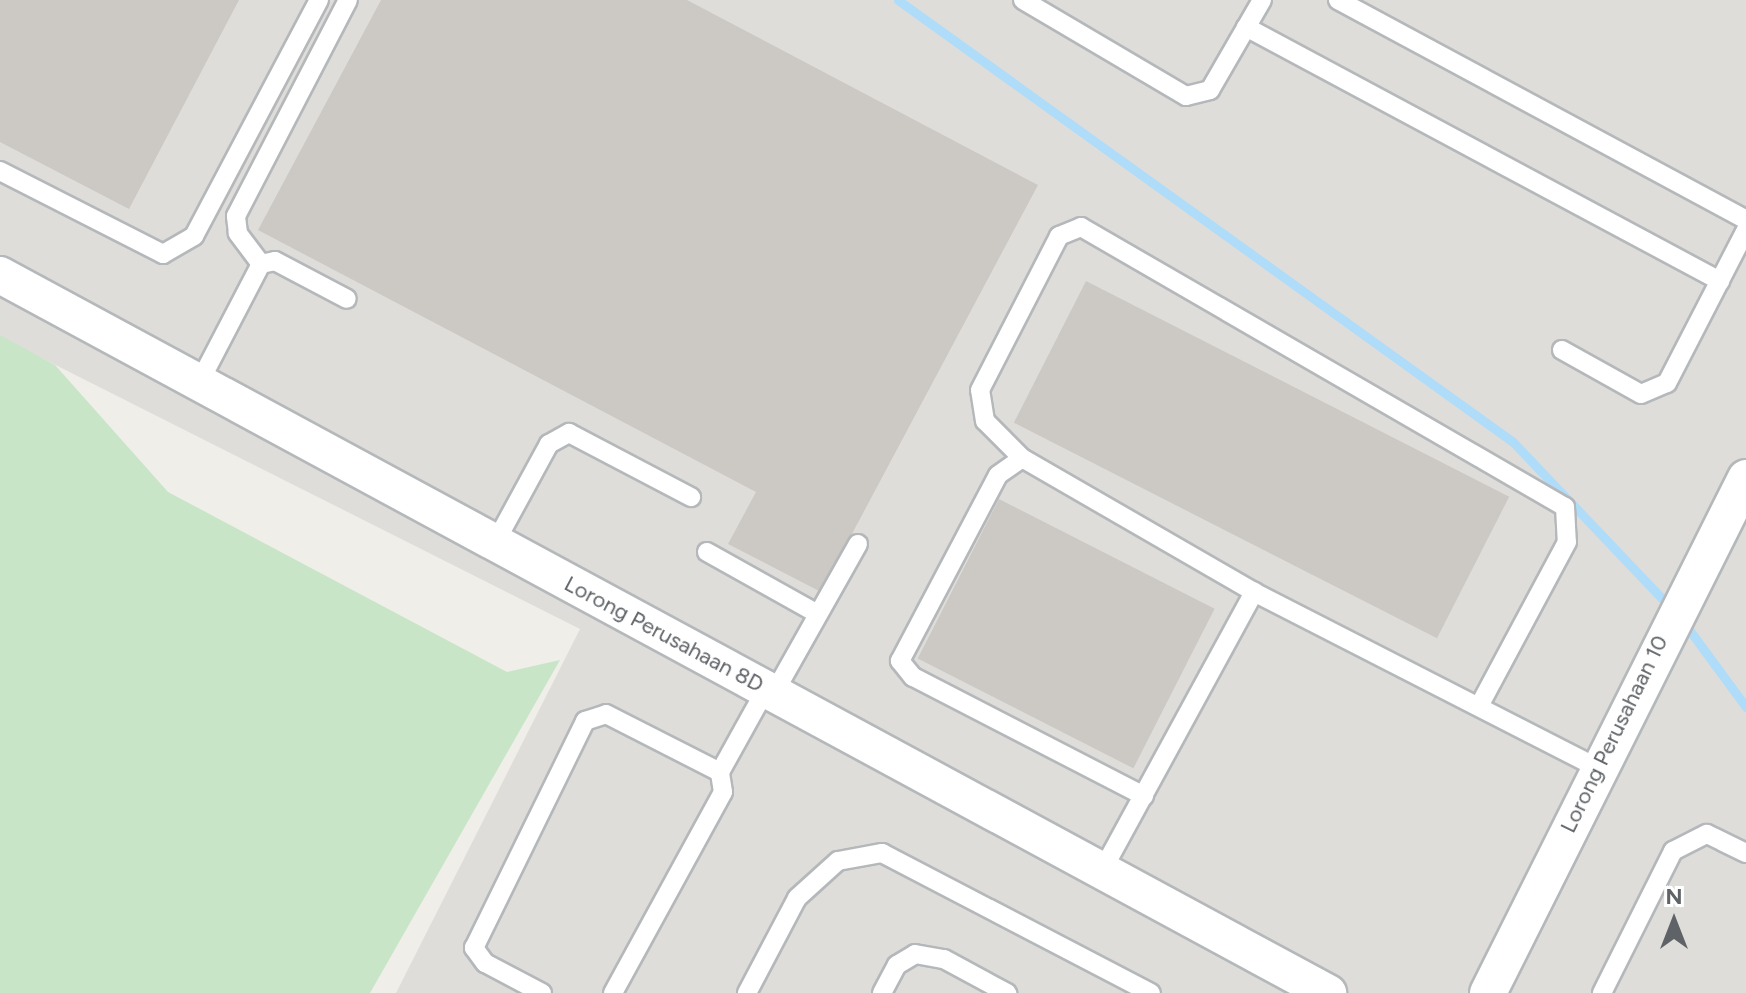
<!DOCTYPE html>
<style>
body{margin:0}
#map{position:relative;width:1746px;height:993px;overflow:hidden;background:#f0eee8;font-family:Figtree,sans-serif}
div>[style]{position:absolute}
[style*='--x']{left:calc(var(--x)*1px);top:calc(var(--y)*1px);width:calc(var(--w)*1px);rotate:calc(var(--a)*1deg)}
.industrial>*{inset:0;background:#dfddda}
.green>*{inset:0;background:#c8e5c7}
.stream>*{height:9px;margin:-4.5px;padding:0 4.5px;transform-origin:4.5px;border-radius:4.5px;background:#afdcf9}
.building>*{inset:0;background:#ccc9c4;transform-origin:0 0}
.roads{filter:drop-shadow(2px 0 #b5b8bb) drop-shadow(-2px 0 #b5b8bb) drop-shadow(0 2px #b5b8bb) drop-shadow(0 -2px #b5b8bb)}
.service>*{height:18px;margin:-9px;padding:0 9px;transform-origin:9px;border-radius:9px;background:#fff}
.minor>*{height:36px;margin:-18px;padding:0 18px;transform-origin:18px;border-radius:18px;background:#fff}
span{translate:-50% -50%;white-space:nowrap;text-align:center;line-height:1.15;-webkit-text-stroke:7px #fff;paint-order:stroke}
.street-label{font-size:22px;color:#5f6367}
.north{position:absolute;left:1634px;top:881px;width:80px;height:80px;-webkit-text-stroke:6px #fff;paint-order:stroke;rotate:0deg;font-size:22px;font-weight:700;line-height:32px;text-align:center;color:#5f6367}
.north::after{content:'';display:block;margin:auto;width:28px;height:36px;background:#5f6367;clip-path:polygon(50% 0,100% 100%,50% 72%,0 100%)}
</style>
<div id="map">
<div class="industrial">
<i style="clip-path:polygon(0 0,1746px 0,1746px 993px,396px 993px,580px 629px,0 337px)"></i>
</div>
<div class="green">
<i style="clip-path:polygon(0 335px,55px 365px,168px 492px,507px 672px,560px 660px,370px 993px,0 993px)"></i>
</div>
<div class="stream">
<i style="--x:898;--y:0;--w:757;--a:35.7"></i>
<i style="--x:1513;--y:442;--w:231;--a:46.4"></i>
<i style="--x:1682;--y:620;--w:108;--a:53.7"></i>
</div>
<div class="building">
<i style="clip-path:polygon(0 0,239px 0,129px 209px,0 142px)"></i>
<i style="clip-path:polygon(381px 0,687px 0,1038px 185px,821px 592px,728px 544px,756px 492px,258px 230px)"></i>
<i style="left:1086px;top:281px;width:475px;height:159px;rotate:27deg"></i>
<i style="left:999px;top:499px;width:242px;height:179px;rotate:27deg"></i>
</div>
<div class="roads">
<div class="service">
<i style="--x:1023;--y:0;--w:189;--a:30.5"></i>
<i style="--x:1186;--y:96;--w:25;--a:-14"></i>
<i style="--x:1210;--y:90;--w:104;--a:-60"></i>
<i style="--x:1338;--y:0;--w:464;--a:28.3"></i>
<i style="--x:1246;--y:27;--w:538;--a:28.19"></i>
<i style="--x:0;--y:171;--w:183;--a:27"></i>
<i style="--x:163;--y:254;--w:36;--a:-30"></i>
<i style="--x:194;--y:236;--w:267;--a:-62.1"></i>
<i style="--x:261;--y:264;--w:39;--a:-127"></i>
<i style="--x:238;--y:233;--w:17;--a:-97"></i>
<i style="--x:236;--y:216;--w:243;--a:-62.6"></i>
<i style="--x:1562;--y:350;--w:90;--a:29.1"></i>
<i style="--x:1641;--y:394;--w:28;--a:-23"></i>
<i style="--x:1667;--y:383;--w:172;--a:-62.7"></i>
<i style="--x:199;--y:383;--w:134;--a:-62.5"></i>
<i style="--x:261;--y:264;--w:14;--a:-12"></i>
<i style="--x:275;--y:261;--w:81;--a:27.8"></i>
<i style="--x:1022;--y:458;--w:52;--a:-135"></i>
<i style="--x:985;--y:421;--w:31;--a:-99"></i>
<i style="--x:980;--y:390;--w:173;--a:-62.8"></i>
<i style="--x:1059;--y:236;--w:24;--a:-22"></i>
<i style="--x:1081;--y:227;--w:559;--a:30.05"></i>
<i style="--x:1565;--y:507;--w:35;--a:87"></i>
<i style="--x:1567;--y:542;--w:186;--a:118.2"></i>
<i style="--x:495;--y:543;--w:113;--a:-61.4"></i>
<i style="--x:549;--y:444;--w:23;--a:-29"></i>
<i style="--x:569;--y:433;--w:138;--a:27.7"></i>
<i style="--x:707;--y:552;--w:125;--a:29.2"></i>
<i style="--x:774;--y:693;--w:171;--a:-60.6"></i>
<i style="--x:1144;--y:796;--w:260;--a:-152.7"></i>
<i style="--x:913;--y:677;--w:21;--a:-129"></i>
<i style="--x:900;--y:661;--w:210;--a:-62.2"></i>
<i style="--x:998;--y:475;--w:29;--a:-35"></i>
<i style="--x:1022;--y:458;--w:268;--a:30"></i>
<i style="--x:1254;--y:592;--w:386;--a:27.1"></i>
<i style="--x:1102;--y:871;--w:318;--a:-61.4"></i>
<i style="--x:542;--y:993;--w:64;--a:-152.2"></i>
<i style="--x:485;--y:963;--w:19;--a:-126"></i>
<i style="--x:474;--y:948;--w:253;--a:-63.9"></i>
<i style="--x:585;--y:721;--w:22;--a:-18"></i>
<i style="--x:606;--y:714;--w:128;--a:27"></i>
<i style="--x:613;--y:993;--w:229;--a:-61.3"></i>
<i style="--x:723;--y:792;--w:20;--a:-99"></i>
<i style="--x:720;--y:772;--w:95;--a:-61"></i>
<i style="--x:747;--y:993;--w:107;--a:-62.2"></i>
<i style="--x:797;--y:898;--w:55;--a:-42.1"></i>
<i style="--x:838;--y:861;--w:45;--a:-10.3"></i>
<i style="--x:882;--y:853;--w:303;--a:27.5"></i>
<i style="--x:882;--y:993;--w:32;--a:-62"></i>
<i style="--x:897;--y:965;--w:21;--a:-31"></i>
<i style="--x:915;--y:954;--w:29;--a:10"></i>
<i style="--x:944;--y:959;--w:72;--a:28.4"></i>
<i style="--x:1602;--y:993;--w:159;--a:-63.4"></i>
<i style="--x:1673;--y:851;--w:38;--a:-27"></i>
<i style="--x:1707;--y:834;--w:43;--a:26"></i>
</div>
<div class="minor">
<i style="--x:0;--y:275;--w:1510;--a:28.4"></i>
<i style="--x:1488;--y:993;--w:576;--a:-63.39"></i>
</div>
</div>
<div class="street-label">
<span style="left:664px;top:634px;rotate:28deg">Lorong Perusahaan 8D</span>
<span style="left:1614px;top:734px;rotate:-64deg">Lorong Perusahaan 10</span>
</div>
<div class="north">N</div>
</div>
